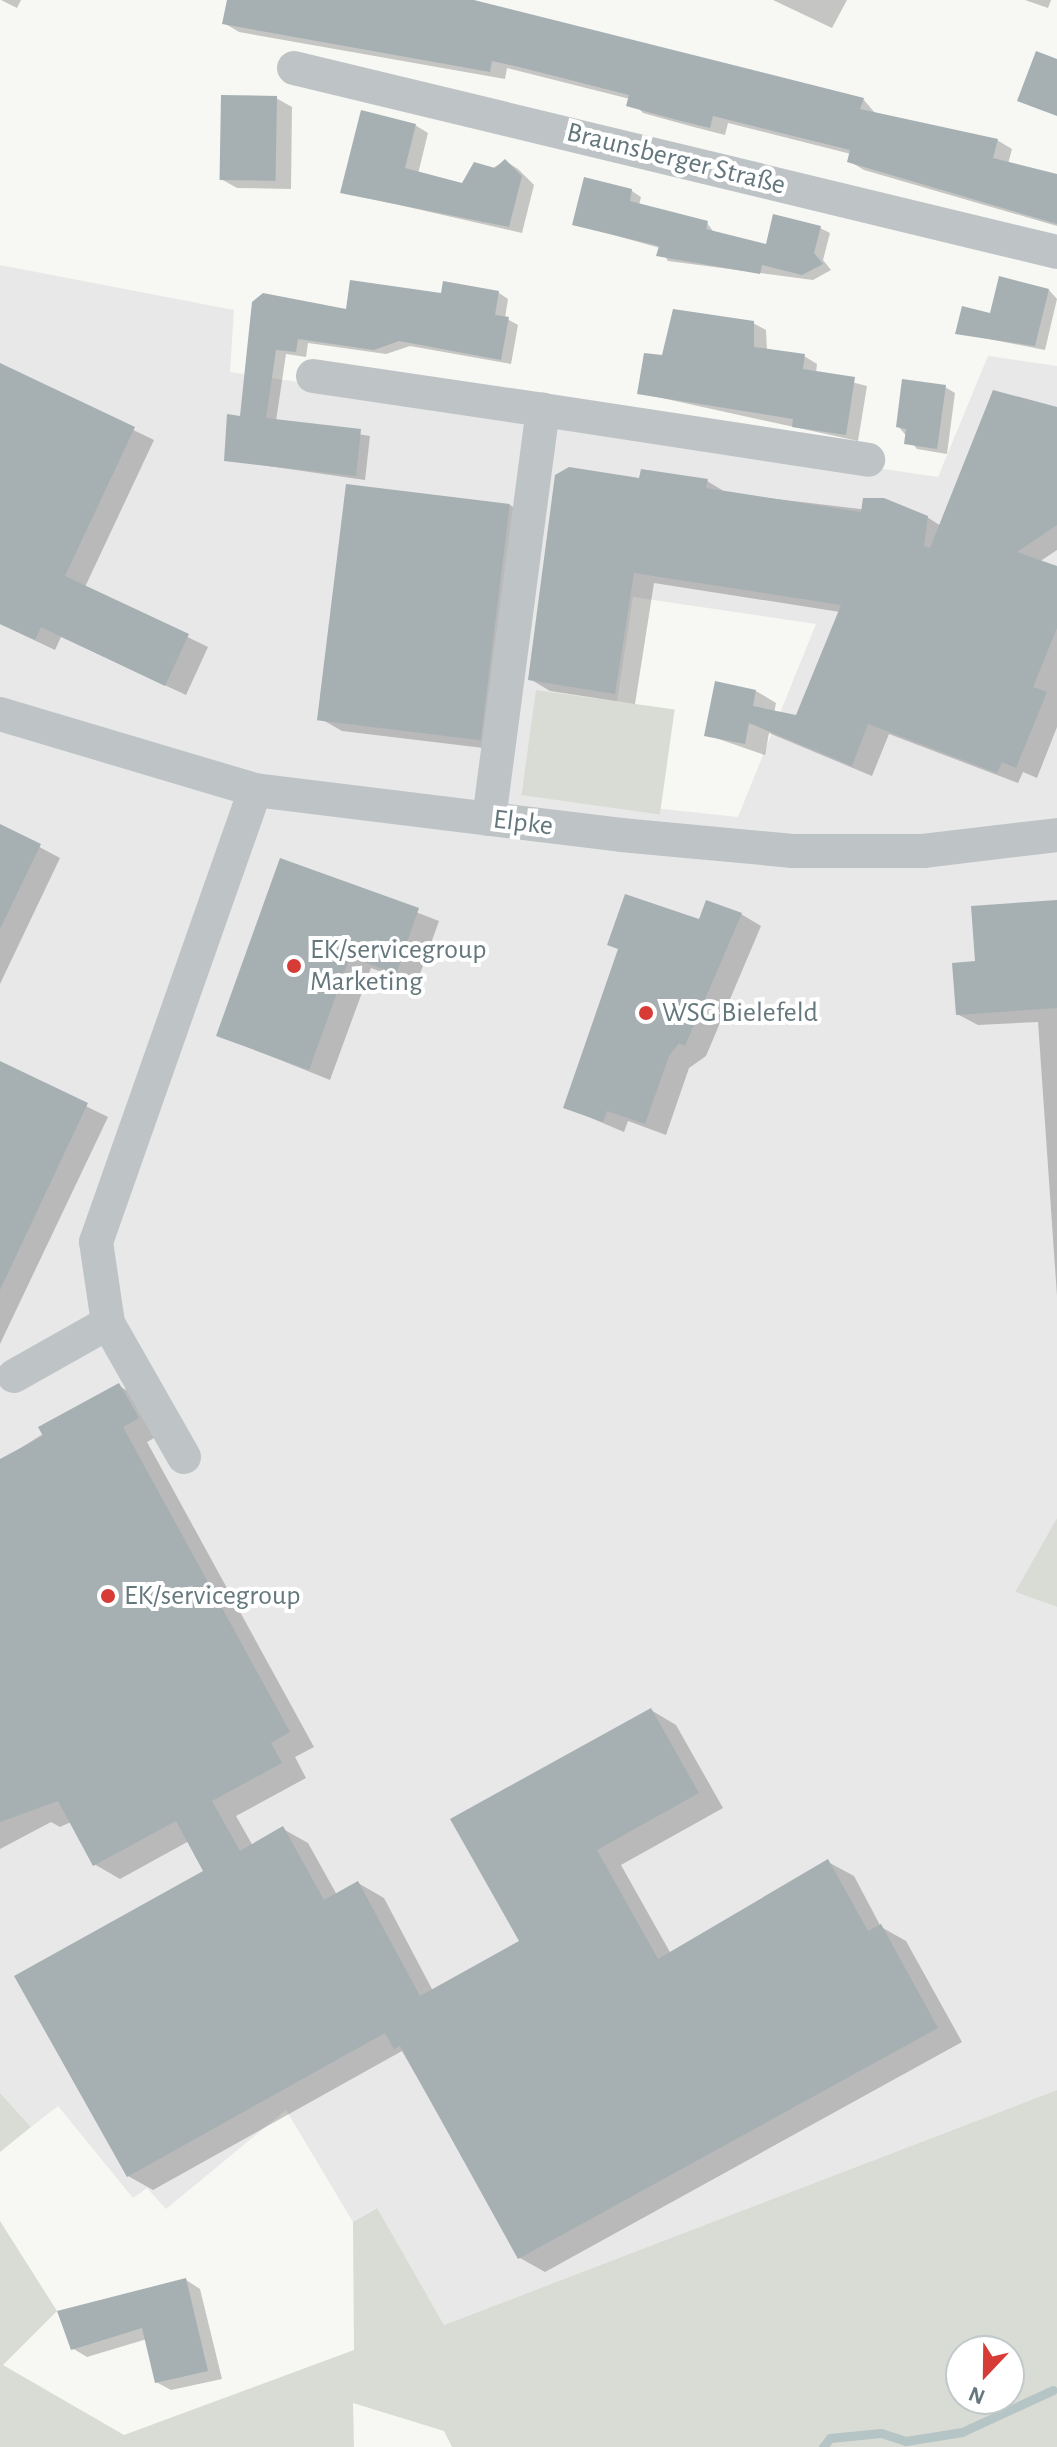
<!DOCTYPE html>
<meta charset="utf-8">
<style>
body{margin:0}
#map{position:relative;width:1057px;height:2447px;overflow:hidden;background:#f7f7f4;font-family:"Alegreya Sans",sans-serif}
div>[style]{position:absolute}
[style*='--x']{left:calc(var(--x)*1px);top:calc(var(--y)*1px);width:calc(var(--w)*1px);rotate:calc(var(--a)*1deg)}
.built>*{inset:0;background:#e8e8e8}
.green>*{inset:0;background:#d8dcd4;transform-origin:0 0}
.shadow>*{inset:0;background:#0003}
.stream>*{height:9px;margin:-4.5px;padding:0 4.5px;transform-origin:4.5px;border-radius:4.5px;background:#b5c4c5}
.building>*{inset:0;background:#a6b0b3;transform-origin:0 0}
.minor>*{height:34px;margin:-17px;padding:0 17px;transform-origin:17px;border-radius:17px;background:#bec4c6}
.dots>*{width:22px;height:22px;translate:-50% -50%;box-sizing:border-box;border:4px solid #fff;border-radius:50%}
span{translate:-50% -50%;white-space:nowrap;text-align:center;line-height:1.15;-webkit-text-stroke:8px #fff;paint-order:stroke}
.street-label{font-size:28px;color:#64777d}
.poi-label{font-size:28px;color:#64777d}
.left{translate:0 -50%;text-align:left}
.north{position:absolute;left:945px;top:2335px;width:80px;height:80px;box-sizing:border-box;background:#fff;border:2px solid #c1c9cb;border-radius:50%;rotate:202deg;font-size:22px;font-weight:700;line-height:32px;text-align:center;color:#64777d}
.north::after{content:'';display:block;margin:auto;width:28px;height:36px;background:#d73b35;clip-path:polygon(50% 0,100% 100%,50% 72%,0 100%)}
</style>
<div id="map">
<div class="built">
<i style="clip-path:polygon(evenodd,0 265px,234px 310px,230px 372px,938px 477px,988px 356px,1057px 366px,1057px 1518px,1015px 1592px,1057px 1607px,1057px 2090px,444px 2325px,376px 2208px,353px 2222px,286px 2110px,166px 2209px,147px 2188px,133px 2198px,58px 2106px,31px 2127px,0 2093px,0 265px,633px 597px,816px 624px,738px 817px,521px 794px,537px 690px,617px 702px,633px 597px)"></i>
</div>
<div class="green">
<i style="left:536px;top:690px;width:140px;height:106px;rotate:8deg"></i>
<i style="clip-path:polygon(1057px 1518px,1057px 1607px,1015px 1592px)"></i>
<i style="clip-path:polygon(evenodd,1057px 2090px,1057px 2447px,452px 2447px,444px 2431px,353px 2403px,354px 2447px,0 2447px,0 2221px,57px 2311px,3px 2365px,124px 2435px,354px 2350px,353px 2222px,377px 2208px,444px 2325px,1057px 2090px,961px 2351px,1009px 2351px,1009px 2399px,961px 2399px,961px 2351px)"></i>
<i style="clip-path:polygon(0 2093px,31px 2127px,0 2152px)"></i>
</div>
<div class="shadow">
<i style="clip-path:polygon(1px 0,21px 0,17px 8px)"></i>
<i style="clip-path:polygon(229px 0,465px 0,863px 99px,876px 114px,997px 140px,1012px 149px,1008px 164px,1057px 176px,1057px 226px,864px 170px,849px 161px,851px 154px,728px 123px,725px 135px,690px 126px,643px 113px,630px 99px,507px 68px,505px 79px,239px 32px,224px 23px)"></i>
<i style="clip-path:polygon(773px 0,847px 0,832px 28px)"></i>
<i style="clip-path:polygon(1025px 0,1051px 0,1048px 8px)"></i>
<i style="clip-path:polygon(276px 98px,292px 107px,291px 189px,237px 188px,221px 179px)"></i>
<i style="clip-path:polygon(415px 125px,428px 133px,418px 174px,463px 185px,505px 161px,518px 169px,534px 185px,522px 233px,342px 192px)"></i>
<i style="clip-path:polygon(585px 179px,632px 191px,641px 197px,639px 205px,707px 223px,715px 234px,767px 246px,820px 228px,830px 233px,823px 260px,831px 270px,813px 280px,668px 261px,660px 248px,574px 224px)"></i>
<i style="clip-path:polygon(1049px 290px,1057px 299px,1045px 350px,958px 333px)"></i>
<i style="clip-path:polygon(499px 293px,508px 299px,505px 318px,518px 325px,511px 364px,410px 346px,386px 354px,308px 343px,306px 357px,286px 354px,276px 421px,370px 436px,365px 480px,226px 460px,242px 418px,254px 303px,347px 311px)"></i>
<i style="clip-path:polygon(753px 323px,766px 330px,767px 351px,804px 356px,817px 364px,816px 373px,867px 386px,858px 441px,639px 393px)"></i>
<i style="clip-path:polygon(0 365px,154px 440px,85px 587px,208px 647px,186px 695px,61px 637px,55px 650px,0 624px)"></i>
<i style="clip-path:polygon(945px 387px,955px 393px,947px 454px,917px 449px,898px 426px)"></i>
<i style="clip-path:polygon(1057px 409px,1057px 550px,1039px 562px,1057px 569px,1057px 727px,1037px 778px,1023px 772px,1018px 783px,889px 734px,872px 776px,769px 733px,765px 755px,707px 735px,756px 691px,776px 703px,774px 713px,797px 718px,840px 612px,654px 583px,635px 704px,550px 691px,530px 679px,641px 480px,707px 481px,727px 493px,927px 517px,941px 526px)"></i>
<i style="clip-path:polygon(347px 486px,510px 505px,530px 517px,500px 750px,342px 731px,321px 719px)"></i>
<i style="clip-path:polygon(0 826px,60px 858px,0 984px)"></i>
<i style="clip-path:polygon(281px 860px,439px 921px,416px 985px,371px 968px,330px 1080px,218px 1035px)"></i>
<i style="clip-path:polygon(1057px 902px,1057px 1296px,1038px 1022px,978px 1025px,957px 1014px,977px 963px)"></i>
<i style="clip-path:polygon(741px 914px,761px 926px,706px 1056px,689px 1068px,666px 1135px,628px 1121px,624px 1132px,565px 1107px,700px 922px)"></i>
<i style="clip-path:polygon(0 1064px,108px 1117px,0 1344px)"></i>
<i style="clip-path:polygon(119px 1386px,144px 1400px,163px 1433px,147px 1442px,314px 1747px,295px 1757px,306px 1778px,236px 1816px,253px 1846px,283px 1829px,308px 1843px,337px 1895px,358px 1883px,384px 1898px,433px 1991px,521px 1942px,651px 1710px,676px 1725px,723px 1808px,621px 1865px,671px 1954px,828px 1862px,854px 1876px,881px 1927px,906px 1941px,962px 2042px,545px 2272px,520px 2258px,402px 2051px,153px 2190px,128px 2176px,206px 1872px,189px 1841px,120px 1879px,94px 1864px,71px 1822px,60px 1827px,51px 1822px,0 1849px,0 1461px)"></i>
<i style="clip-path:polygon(186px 2280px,200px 2289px,222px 2379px,171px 2390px,156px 2382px,147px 2339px,87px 2357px,72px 2348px)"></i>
</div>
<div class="stream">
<i style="--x:823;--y:2447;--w:11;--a:-52"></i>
<i style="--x:830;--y:2438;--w:51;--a:-5.6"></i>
<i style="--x:881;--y:2433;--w:26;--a:18"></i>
<i style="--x:906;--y:2441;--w:57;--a:-9.1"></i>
<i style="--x:962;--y:2432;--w:100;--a:-24.8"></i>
</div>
<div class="building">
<i style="clip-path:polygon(227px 0,474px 0,864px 98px,860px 109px,998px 139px,993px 158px,1057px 174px,1057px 224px,847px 162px,850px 150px,713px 116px,710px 128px,673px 119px,626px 106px,629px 95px,519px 67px,492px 61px,490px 72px,222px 24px)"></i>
<i style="clip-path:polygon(1036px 51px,1057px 59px,1057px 116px,1017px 101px)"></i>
<i style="left:221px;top:95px;width:56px;height:85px;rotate:1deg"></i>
<i style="clip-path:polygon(361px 110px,416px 124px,405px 168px,462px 183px,474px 162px,495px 168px,505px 159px,522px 176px,509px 227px,340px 193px)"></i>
<i style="clip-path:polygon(584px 177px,632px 189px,630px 201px,708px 221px,706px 229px,766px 244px,773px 214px,821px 226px,814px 253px,823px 264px,802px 275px,762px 265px,760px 274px,656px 256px,659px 246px,572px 225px)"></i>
<i style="clip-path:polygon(999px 276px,1049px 289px,1035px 346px,955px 334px,962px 306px,990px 313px)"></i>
<i style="clip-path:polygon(350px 280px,441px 293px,443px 281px,499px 291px,495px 315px,509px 317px,501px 360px,399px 341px,374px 350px,298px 339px,296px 352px,276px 350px,266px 418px,361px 429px,356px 476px,224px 461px,227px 414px,240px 416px,252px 302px,263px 293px,346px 309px)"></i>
<i style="clip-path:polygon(673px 309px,754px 321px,754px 347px,805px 354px,803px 369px,855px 377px,846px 435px,792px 427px,793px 419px,637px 394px,644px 353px,662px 355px)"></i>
<i style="clip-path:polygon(0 363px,135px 427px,65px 576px,189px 634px,165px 686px,41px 627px,35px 640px,0 624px)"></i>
<i style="clip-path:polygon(902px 379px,946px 385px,937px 449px,904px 444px,906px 429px,896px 427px)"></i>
<i style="clip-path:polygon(993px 390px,1057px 407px,1057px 525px,1017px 552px,1057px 566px,1057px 628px,1033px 687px,1047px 692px,1016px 768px,1002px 762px,997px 773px,868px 724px,852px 766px,749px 723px,745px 744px,704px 736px,715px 681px,756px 690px,753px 706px,796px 715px,841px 605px,634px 573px,615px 694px,528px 680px,555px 475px,569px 467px,639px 478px,641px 469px,708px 479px,706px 488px,861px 512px,863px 498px,884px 498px,928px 516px,924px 546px,930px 548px)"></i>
<i style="left:346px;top:484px;width:165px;height:238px;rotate:7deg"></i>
<i style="clip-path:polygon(0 824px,41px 844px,0 929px)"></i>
<i style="clip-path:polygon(280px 858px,419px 908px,396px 974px,350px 957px,309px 1070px,216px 1036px)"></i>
<i style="clip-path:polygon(625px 894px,699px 919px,706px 900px,742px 913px,685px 1046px,679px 1043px,669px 1056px,645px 1124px,607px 1111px,603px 1122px,563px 1108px,618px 949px,607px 945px)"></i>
<i style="clip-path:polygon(1057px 900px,1057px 1008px,956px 1015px,952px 963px,975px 961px,971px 906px)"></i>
<i style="clip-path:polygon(0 1061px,88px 1103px,0 1290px)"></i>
<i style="clip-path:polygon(119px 1383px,139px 1418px,123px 1427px,290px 1732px,271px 1743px,282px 1763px,212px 1801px,240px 1851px,283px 1826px,324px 1900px,358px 1881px,420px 1996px,519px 1941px,450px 1819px,651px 1708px,699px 1793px,597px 1850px,658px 1959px,828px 1859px,868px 1931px,881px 1924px,938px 2028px,518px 2259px,400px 2046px,394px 2049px,385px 2033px,127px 2177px,14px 1976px,203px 1871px,176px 1821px,93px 1866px,58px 1801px,0 1822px,0 1459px,43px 1436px,38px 1427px)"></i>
<i style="clip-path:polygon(186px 2278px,208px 2371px,155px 2383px,142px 2328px,71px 2350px,57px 2311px)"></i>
</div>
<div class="minor">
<i style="--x:294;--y:68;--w:785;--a:13.56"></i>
<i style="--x:313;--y:376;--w:232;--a:8.4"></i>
<i style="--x:0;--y:714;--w:266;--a:16.6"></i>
<i style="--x:255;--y:790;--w:369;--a:7"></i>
<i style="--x:621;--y:835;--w:173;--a:5.3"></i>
<i style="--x:793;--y:851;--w:130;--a:0"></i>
<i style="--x:923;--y:851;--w:135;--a:-6.8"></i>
<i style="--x:489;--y:819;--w:413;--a:-82.5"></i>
<i style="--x:543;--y:410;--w:329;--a:8.7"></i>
<i style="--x:14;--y:1376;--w:108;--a:-29.4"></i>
<i style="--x:184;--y:1457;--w:154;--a:-119.6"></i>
<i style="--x:108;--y:1323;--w:82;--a:-98.4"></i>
<i style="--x:96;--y:1242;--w:479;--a:-70.6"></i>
</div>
<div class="dots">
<i style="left:294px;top:966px;background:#d73b35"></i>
<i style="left:646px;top:1013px;background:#d73b35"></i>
<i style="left:108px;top:1596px;background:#d73b35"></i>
</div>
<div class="street-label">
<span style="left:676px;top:159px;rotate:14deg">Braunsberger Straße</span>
<span style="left:523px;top:823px;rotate:7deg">Elpke</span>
</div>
<div class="poi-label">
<span class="left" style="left:310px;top:966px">EK/servicegroup<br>Marketing</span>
<span class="left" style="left:662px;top:1013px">WSG Bielefeld</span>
<span class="left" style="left:124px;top:1596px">EK/servicegroup</span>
</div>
<div class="north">N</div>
</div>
